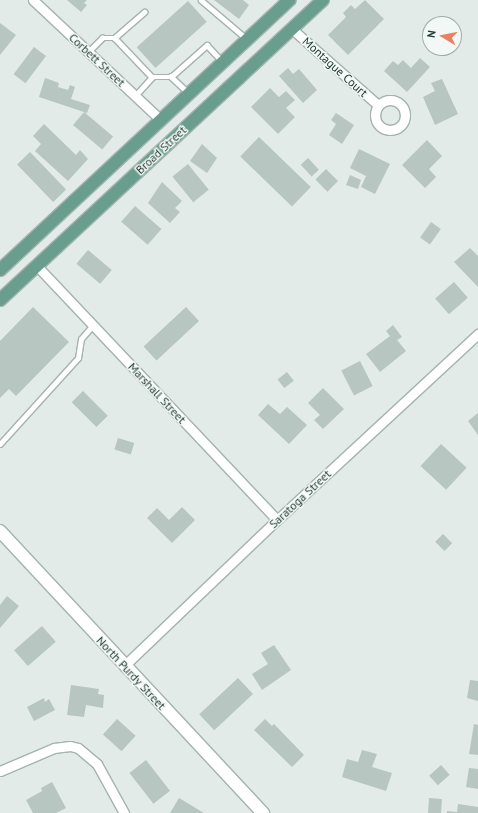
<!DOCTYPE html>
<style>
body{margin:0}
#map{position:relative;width:478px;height:813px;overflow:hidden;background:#e2ebe7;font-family:"PT Sans",sans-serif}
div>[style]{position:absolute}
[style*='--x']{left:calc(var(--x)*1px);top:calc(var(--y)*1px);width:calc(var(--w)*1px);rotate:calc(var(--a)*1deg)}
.building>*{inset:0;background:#b7c6c0;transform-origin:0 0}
.roads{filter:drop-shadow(1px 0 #a5b3ae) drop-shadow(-1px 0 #a5b3ae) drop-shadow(0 1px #a5b3ae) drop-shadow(0 -1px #a5b3ae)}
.service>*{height:4.5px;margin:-2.25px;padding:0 2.25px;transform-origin:2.25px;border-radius:2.25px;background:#fff}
.minor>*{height:9px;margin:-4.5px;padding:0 4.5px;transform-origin:4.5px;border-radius:4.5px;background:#fff}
.minor>.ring{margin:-4.5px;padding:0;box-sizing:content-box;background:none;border:9px solid #fff;border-radius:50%}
.tertiary>*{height:12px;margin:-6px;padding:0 6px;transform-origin:6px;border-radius:6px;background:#fff}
.primary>*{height:12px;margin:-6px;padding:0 6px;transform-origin:6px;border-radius:6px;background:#699e8f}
span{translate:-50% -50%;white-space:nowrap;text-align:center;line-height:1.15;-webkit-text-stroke:3px #f2f8f5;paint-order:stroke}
.street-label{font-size:12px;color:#233b34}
.north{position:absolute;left:422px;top:16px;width:40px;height:40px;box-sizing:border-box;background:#f2f8f5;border:1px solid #9faca8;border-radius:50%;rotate:280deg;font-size:11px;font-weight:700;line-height:16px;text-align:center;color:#233b34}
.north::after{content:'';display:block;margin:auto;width:14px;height:18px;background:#ea8061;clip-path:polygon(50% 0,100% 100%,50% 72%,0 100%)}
</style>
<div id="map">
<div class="building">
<i style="clip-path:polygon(67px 0,87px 0,84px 3px,87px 5px,81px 12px)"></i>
<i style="clip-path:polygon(214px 0,243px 0,249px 5px,239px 19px)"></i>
<i style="clip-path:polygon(365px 0,384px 19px,348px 55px,328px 35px,346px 17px,343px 13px,351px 5px,355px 9px)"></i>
<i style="left:188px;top:1px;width:28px;height:69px;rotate:48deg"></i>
<i style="clip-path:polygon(0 23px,16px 35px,0 55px)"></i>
<i style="left:34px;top:47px;width:15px;height:34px;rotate:37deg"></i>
<i style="clip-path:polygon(420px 58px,430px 67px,407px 92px,384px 71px,393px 61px,398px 65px,403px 60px,411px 68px)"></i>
<i style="clip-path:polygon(288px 68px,293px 74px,299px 69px,317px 90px,303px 103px,279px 76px)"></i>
<i style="clip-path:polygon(45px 78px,59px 83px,58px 87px,68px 90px,70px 85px,75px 87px,71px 99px,90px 105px,87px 113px,39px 97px)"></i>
<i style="clip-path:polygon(442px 79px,458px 114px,435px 125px,423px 97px,435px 91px,431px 83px)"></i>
<i style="clip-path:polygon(270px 88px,279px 97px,286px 91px,295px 100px,286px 108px,295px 117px,278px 134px,251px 107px)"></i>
<i style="left:84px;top:112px;width:38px;height:17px;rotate:40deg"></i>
<i style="clip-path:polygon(336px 113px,354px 125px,342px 144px,329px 135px,336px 124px,331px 120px)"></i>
<i style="clip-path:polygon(44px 124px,76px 155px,80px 150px,88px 159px,68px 181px,35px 151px,41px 144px,33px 136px)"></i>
<i style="left:259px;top:137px;width:72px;height:27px;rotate:44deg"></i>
<i style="clip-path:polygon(427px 140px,442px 156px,429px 169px,436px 177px,425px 188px,402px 165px)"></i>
<i style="clip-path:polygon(202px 144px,217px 158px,207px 173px,190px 161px)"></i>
<i style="clip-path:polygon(359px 149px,390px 164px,375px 194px,361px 187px,366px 176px,350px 168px)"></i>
<i style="left:30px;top:152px;width:52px;height:18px;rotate:46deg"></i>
<i style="left:308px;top:158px;width:16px;height:10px;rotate:47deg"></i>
<i style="left:188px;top:164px;width:33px;height:20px;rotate:51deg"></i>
<i style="left:326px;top:169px;width:17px;height:15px;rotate:45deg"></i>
<i style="clip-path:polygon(350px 175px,361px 180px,358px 189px,346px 185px)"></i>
<i style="clip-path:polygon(162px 182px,182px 201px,175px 208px,180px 212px,170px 223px,148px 203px)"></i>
<i style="left:135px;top:206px;width:35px;height:21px;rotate:41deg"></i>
<i style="left:431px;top:222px;width:12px;height:19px;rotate:35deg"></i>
<i style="clip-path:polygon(470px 248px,478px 256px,478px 287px,454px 262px)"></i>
<i style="left:88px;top:250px;width:31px;height:18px;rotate:40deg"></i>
<i style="left:454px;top:282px;width:21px;height:25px;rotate:49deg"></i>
<i style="clip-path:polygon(33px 307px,69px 342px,16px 396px,9px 389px,0 398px,0 341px)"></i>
<i style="left:186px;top:307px;width:19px;height:58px;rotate:47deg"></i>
<i style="clip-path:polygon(393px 325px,402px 337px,397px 340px,406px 351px,380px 372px,366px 354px,390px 336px,386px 331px)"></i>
<i style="left:360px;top:361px;width:28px;height:21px;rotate:63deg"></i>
<i style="left:287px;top:372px;width:11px;height:12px;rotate:52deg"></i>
<i style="clip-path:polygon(323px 388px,344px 409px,323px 429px,314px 420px,320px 415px,308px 403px)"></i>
<i style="left:83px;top:391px;width:35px;height:16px;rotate:45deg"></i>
<i style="clip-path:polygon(268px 404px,280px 414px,287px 407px,307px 425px,289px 444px,258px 415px)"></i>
<i style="clip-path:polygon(478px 413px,478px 435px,468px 421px)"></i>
<i style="left:118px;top:438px;width:17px;height:12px;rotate:17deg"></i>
<i style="left:441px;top:444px;width:35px;height:30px;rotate:43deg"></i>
<i style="clip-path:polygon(182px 507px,195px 520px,172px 543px,147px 518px,157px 508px,169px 520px)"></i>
<i style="left:443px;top:534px;width:13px;height:11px;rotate:45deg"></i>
<i style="clip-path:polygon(7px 596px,19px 606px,0 628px,0 605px)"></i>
<i style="left:42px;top:626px;width:21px;height:37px;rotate:49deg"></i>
<i style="clip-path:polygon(274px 645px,291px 670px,262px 690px,252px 674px,268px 664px,261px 653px)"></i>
<i style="left:238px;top:678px;width:22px;height:53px;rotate:47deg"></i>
<i style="clip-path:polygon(470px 680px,478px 681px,478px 701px,467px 698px)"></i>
<i style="clip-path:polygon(71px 685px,99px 689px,98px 694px,104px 695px,103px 708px,86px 705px,84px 717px,67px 715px)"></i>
<i style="clip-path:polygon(44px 698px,45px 702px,49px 699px,55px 710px,34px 721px,27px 707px)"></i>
<i style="left:117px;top:719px;width:25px;height:21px;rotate:42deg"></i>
<i style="clip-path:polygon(265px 719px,272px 726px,274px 724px,304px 755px,292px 767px,254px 730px)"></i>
<i style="clip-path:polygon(474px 724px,478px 725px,478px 755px,469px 754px)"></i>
<i style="clip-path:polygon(362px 750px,377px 754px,372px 767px,392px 773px,386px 791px,342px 777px,347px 759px,358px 762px)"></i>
<i style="left:146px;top:760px;width:39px;height:21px;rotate:52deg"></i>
<i style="left:441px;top:765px;width:13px;height:16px;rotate:48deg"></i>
<i style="clip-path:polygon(469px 768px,478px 769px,478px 789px,466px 787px)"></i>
<i style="clip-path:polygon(52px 782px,66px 808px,56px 813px,33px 813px,26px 800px,42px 791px,41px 788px)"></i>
<i style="clip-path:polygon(179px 798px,204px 813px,170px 813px)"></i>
<i style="left:429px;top:798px;width:13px;height:15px;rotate:4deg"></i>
<i style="clip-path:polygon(458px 804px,478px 807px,478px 813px,447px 813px,447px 811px,457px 812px)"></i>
</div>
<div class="roads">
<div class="service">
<i style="--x:201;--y:0;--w:60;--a:40.3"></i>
<i style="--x:145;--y:12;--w:40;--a:139"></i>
<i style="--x:115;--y:38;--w:54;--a:46.5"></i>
<i style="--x:88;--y:52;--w:20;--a:-45"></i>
<i style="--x:102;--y:38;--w:13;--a:0"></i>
<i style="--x:189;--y:94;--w:25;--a:-137"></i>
<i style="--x:171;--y:77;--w:48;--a:-41.6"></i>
<i style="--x:207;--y:45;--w:22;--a:47"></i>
<i style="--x:135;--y:96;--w:25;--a:-48"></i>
<i style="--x:152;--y:77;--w:19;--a:0"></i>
<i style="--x:0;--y:444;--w:116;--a:-47.8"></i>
<i style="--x:78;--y:358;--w:19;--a:-81"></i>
<i style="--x:81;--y:339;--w:18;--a:-49"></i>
</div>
<div class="minor">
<i style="--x:33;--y:0;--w:175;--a:43.2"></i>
<i style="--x:292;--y:29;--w:115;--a:41.5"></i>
<i class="ring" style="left:375px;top:100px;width:21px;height:21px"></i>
<i style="--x:37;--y:266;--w:349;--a:46.6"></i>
<i style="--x:124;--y:666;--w:211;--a:-43.7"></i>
<i style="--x:277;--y:520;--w:274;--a:-42.8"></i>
<i style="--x:0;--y:771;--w:59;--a:-23.1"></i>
<i style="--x:54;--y:748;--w:16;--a:-7"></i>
<i style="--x:70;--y:746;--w:8;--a:14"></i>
<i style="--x:78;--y:748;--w:25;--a:40"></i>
<i style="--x:97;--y:764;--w:56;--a:61.1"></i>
</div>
<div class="tertiary">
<i style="--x:0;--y:531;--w:386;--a:47"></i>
</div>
<div class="primary">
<i style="--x:0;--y:270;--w:396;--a:-43"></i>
<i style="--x:0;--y:300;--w:441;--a:-42.9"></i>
</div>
</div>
<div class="street-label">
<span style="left:97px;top:60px;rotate:43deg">Corbett Street</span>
<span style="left:335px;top:67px;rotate:42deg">Montague Court</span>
<span style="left:161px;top:150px;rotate:-43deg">Broad Street</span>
<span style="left:157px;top:393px;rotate:47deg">Marshall Street</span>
<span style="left:300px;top:499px;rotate:-43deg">Saratoga Street</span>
<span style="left:131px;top:673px;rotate:47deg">North Purdy Street</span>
</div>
<div class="north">N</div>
</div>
